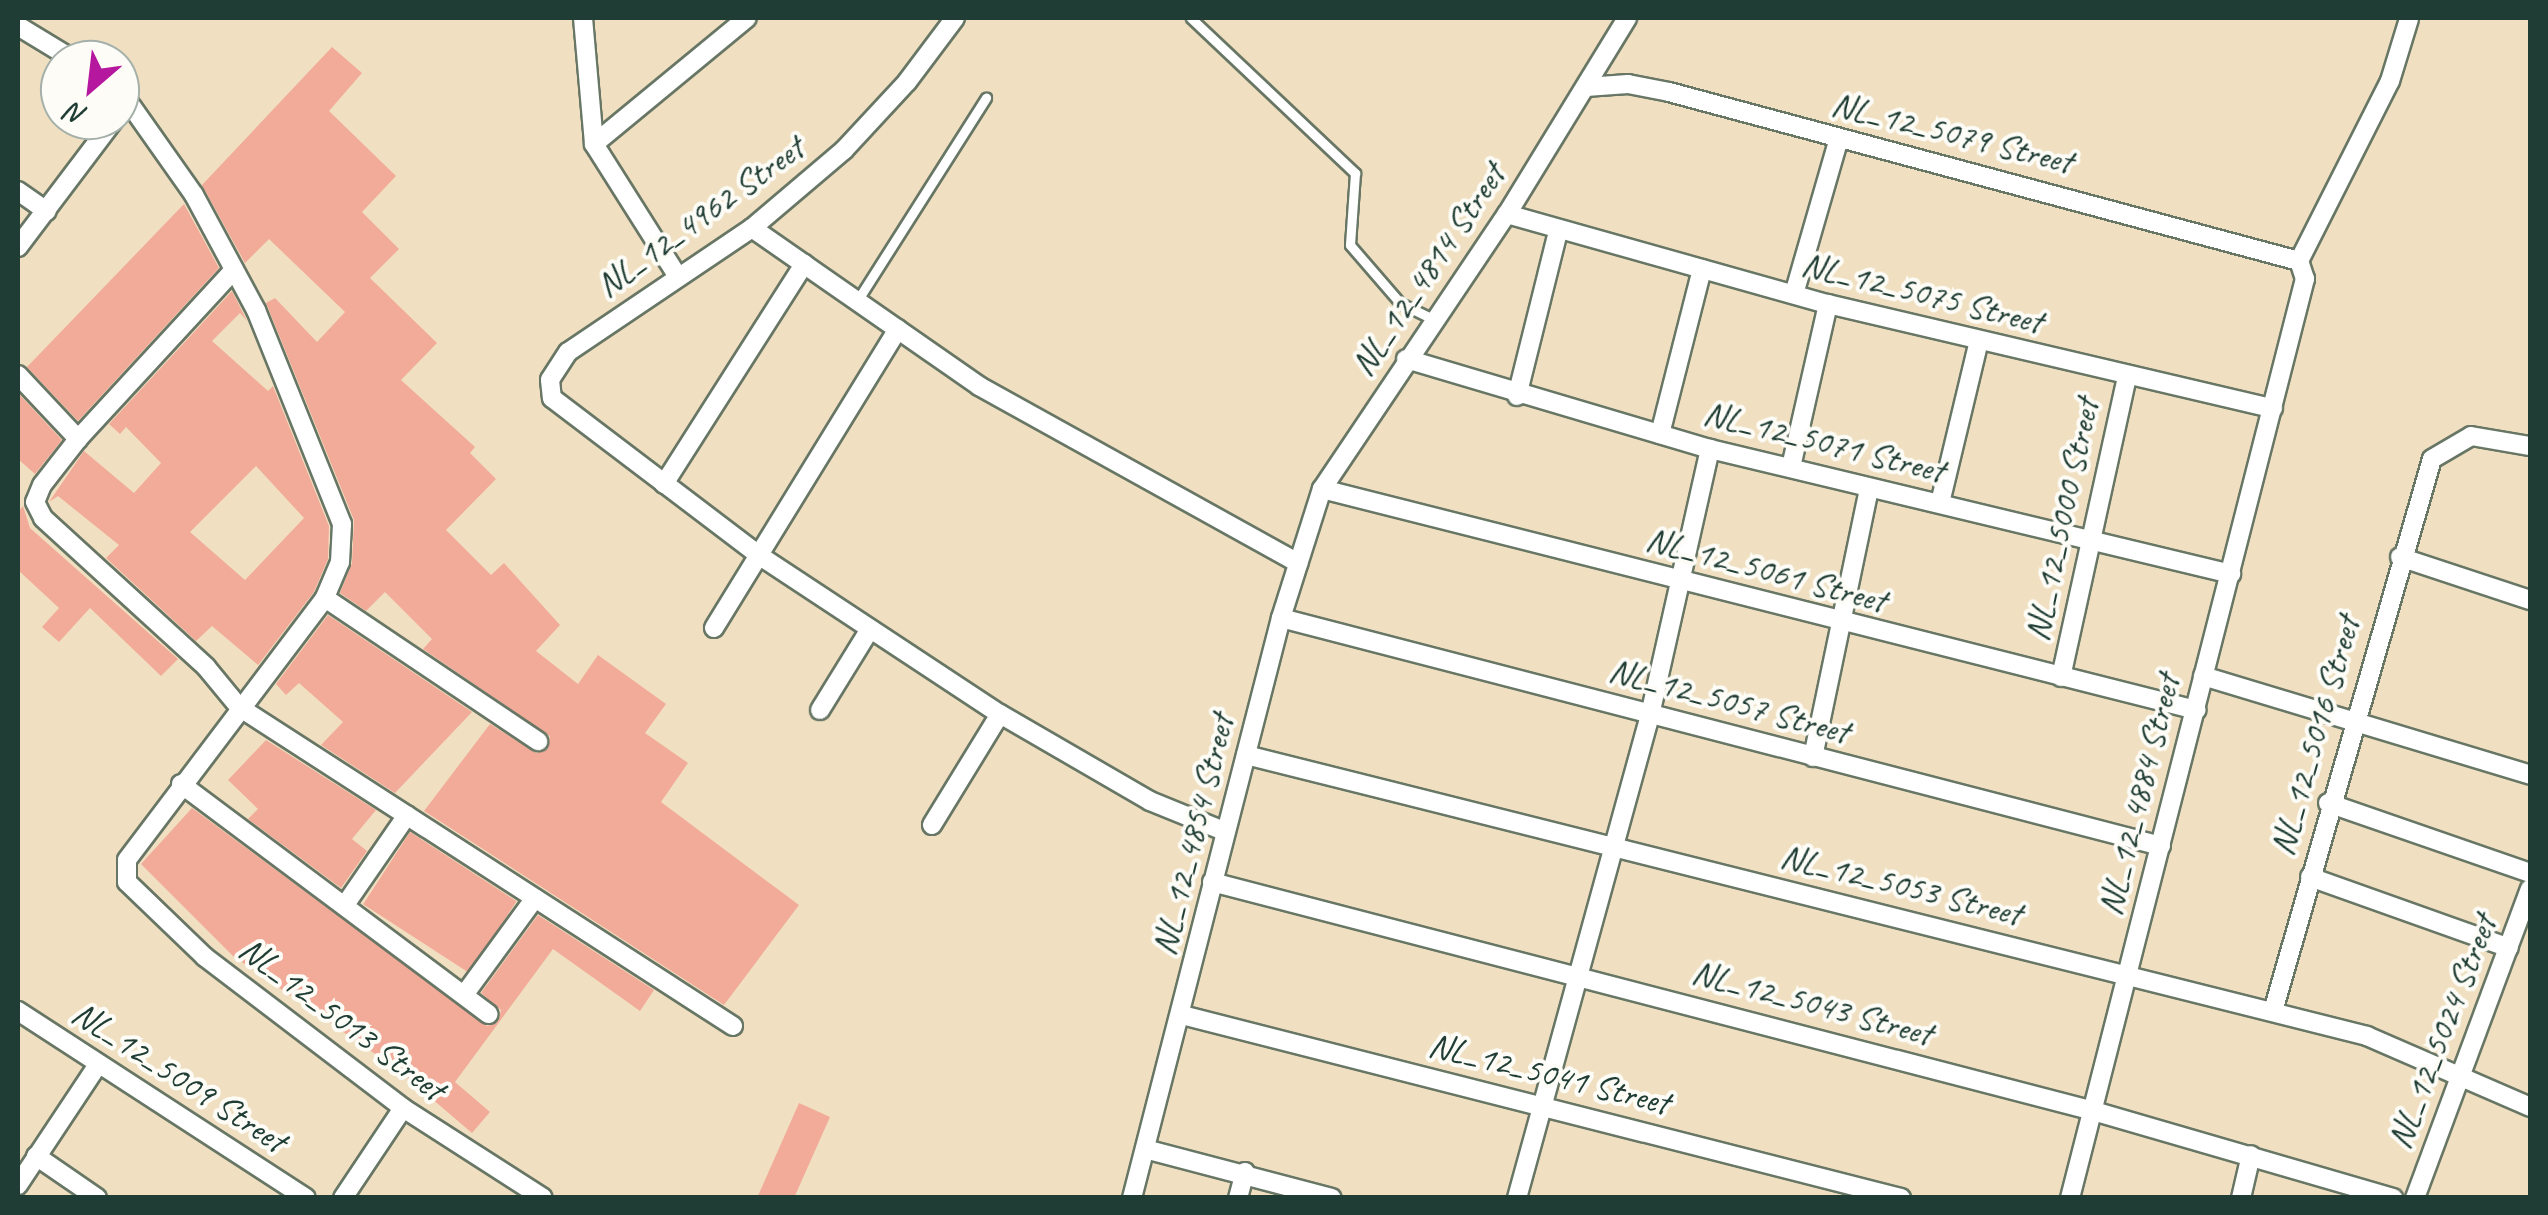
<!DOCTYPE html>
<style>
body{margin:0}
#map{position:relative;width:2548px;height:1215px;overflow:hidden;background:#f0e0c1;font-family:Caveat,sans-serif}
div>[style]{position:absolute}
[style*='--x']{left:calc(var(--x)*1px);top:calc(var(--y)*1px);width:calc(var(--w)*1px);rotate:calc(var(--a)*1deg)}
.building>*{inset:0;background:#f2ab99;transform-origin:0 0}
.roads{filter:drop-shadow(2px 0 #687665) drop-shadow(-2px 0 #687665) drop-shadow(0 2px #687665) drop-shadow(0 -2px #687665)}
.lane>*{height:9px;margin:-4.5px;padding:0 4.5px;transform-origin:4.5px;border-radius:4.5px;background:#fff}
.street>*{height:18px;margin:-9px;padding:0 9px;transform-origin:9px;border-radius:9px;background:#fff}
span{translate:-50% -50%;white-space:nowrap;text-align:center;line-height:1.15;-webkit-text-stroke:8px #fdfcf7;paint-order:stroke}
.street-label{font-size:35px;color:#1f3d34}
.frame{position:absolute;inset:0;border:20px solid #1f3d34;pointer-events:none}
.north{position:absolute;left:40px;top:40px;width:100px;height:100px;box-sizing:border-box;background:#fdfcf7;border:2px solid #a4b0a9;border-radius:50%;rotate:208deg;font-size:28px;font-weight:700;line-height:40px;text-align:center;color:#1f3d34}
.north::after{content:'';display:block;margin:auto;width:35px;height:45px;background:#b5179e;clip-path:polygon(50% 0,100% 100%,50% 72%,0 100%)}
</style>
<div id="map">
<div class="building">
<i style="clip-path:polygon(332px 47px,362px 73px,329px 111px,396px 176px,362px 212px,399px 249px,370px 278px,437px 343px,401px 380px,475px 447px,470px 453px,496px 479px,446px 530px,491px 575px,504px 563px,560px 625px,536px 651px,578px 684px,598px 655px,666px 704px,645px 733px,688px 763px,661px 802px,799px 905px,724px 1005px,424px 811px,490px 724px,536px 753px,548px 749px,550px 736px,423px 649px,432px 639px,385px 592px,366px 611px,340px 593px,352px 563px,354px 520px,266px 303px,275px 298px,317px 342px,345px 312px,269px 239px,245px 263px,202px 185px)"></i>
<i style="clip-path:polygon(184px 204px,219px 268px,78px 421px,27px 367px)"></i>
<i style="clip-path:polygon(evenodd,232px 291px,247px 321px,240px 313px,212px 341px,268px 391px,273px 386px,329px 526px,328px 559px,314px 592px,258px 665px,212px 626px,196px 641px,106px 558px,119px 545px,58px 496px,49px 502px,84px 451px,134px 493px,161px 463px,126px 427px,120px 434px,109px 424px,232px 291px,256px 466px,304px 518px,245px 580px,190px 532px,256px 466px)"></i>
<i style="clip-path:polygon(18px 393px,62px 440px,35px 474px,18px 459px)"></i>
<i style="clip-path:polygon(23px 506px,30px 528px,178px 659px,161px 676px,90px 608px,59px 642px,42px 627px,59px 608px,18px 570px,18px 512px)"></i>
<i style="clip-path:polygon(328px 615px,472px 712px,395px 793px,321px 745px,343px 722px,299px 683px,286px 695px,276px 684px)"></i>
<i style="clip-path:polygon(266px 740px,376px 810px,352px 839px,367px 851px,341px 888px,248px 819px,258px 809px,228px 780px)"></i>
<i style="clip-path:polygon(192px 808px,487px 1026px,498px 1022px,501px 1010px,481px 993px,538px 915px,654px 990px,640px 1011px,553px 949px,455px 1082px,490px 1112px,472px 1133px,397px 1069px,233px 956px,141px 864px)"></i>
<i style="left:410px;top:832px;width:127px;height:86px;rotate:33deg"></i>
<i style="clip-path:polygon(799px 1103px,830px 1117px,794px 1198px,757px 1198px)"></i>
</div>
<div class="roads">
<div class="lane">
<i style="--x:1191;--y:18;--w:226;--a:43.4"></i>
<i style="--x:1355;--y:173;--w:72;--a:94"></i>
<i style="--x:1350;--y:245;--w:77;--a:49.2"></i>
<i style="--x:1400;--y:303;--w:34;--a:26"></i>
<i style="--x:857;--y:301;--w:241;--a:-57.6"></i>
</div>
<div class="street">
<i style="--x:583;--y:18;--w:126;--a:85"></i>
<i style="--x:594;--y:144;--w:157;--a:57.7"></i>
<i style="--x:955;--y:18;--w:80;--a:126.9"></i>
<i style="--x:907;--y:82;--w:93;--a:132.8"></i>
<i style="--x:844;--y:150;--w:121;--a:139.7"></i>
<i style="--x:752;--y:228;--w:222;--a:146"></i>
<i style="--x:568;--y:352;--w:33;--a:123"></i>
<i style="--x:550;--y:380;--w:18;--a:84"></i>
<i style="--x:552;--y:398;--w:261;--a:37.2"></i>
<i style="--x:760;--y:556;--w:287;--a:33.4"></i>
<i style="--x:1000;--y:714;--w:173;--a:30.1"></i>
<i style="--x:1150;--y:801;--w:80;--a:22.1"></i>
<i style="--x:18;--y:26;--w:66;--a:31.3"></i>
<i style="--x:1586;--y:87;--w:42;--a:-4.1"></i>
<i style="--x:1628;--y:84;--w:42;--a:11"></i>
<i style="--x:1669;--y:92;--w:652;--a:15.02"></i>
<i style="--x:120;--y:90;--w:128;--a:54.8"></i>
<i style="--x:194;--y:195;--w:131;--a:61.7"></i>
<i style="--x:256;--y:310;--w:231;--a:68.1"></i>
<i style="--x:342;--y:524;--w:38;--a:93"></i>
<i style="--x:340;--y:562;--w:39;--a:113"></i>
<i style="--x:325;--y:598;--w:328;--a:127.1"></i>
<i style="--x:127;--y:860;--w:22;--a:90"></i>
<i style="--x:127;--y:882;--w:108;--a:43.9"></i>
<i style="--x:205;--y:957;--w:249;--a:37.3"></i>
<i style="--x:403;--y:1108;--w:166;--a:32.7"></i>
<i style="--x:594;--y:144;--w:198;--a:-39.5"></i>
<i style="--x:18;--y:191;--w:35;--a:35"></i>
<i style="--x:1507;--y:214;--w:333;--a:15.7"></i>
<i style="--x:1828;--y:304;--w:457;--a:13.2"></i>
<i style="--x:752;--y:228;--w:277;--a:34.8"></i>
<i style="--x:979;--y:386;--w:365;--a:29"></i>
<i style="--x:18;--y:247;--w:159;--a:-52.9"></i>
<i style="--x:1794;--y:294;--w:162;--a:-73.9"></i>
<i style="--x:1406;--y:359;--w:317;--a:16.5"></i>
<i style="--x:1710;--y:449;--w:536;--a:13.49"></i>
<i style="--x:18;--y:375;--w:88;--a:46.8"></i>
<i style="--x:78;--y:439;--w:230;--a:-47.3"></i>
<i style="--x:1517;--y:396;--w:170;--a:-76"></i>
<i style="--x:1660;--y:434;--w:170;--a:-75.7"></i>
<i style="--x:78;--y:439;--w:58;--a:128"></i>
<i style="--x:42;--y:485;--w:18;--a:112"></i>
<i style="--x:35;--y:502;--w:18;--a:63"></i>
<i style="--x:43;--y:518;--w:221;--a:42.4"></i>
<i style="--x:206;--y:667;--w:52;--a:50.5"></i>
<i style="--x:239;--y:707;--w:588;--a:32.85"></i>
<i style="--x:1791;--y:467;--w:167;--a:-77.2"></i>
<i style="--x:664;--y:484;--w:261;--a:-57.5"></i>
<i style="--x:1322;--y:489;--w:902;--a:14.19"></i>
<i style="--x:1940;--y:503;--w:167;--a:-76.5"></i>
<i style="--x:2400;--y:557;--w:137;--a:18.3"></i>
<i style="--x:325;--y:598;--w:257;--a:33.9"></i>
<i style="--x:1281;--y:618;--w:909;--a:14.53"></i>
<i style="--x:714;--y:628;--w:351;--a:-58.4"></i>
<i style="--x:2203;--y:676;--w:342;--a:16.8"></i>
<i style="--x:2061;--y:677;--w:306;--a:-77.6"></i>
<i style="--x:820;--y:710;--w:95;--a:-58.3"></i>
<i style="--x:1246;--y:755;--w:1156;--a:14.07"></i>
<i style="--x:2367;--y:1036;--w:178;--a:23.5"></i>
<i style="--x:1813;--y:757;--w:275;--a:-78.2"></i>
<i style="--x:181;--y:784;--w:384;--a:36.8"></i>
<i style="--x:2328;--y:803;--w:214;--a:19.1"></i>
<i style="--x:932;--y:825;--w:130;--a:-58.5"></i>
<i style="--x:2310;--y:877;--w:211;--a:19.6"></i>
<i style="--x:1212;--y:882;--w:907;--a:14.56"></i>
<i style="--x:2090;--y:1110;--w:316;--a:16.2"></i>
<i style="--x:345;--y:905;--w:109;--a:-55.4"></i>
<i style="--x:464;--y:995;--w:120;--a:-53.8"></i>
<i style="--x:18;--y:1011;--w:343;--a:33"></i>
<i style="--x:2273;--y:1011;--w:574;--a:-73.93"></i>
<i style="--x:2432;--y:459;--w:45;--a:-30.5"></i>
<i style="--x:2471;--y:436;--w:60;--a:9.6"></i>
<i style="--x:1182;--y:1015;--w:742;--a:14.28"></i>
<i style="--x:1145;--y:1149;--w:193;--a:14.7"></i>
<i style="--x:36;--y:1156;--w:74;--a:34.5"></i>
<i style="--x:18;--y:1185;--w:143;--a:-56.4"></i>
<i style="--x:343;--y:1198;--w:108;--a:-56.3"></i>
<i style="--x:1132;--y:1198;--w:599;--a:-75.59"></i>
<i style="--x:1281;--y:618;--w:135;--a:-72.4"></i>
<i style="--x:1322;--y:489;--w:331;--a:-56.1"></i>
<i style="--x:1507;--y:214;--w:230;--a:-58.5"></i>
<i style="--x:1238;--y:1198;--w:27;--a:-75"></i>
<i style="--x:1517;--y:1198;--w:501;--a:-74.6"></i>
<i style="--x:1650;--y:715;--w:273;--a:-77.3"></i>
<i style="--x:2070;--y:1198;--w:949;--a:-75.66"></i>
<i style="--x:2305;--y:279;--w:19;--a:-108"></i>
<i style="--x:2299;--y:261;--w:202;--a:-63.2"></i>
<i style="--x:2390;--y:81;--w:65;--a:-73"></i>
<i style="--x:2241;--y:1198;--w:44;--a:-76.9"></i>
<i style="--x:2415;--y:1198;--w:330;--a:-69.6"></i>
</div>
</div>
<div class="street-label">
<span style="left:1952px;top:133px;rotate:14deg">NL_12_5079 Street</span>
<span style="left:700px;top:217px;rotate:-36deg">NL_12_4962 Street</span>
<span style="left:1428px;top:270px;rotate:-56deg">NL_12_4814 Street</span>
<span style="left:1922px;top:293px;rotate:14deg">NL_12_5075 Street</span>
<span style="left:1824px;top:442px;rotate:14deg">NL_12_5071 Street</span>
<span style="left:2062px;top:520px;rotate:-78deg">NL_12_5000 Street</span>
<span style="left:1766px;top:570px;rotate:15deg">NL_12_5061 Street</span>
<span style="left:1729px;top:701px;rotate:15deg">NL_12_5057 Street</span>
<span style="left:2315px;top:736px;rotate:-74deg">NL_12_5016 Street</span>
<span style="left:2139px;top:795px;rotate:-76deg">NL_12_4884 Street</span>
<span style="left:1193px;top:835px;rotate:-76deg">NL_12_4854 Street</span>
<span style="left:1901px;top:885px;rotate:14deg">NL_12_5053 Street</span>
<span style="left:1812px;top:1003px;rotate:15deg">NL_12_5043 Street</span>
<span style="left:342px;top:1019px;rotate:37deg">NL_12_5013 Street</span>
<span style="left:2442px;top:1032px;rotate:-69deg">NL_12_5024 Street</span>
<span style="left:1549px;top:1074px;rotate:14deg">NL_12_5041 Street</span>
<span style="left:179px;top:1077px;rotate:33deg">NL_12_5009 Street</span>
</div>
<div class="frame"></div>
<div class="north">N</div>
</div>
